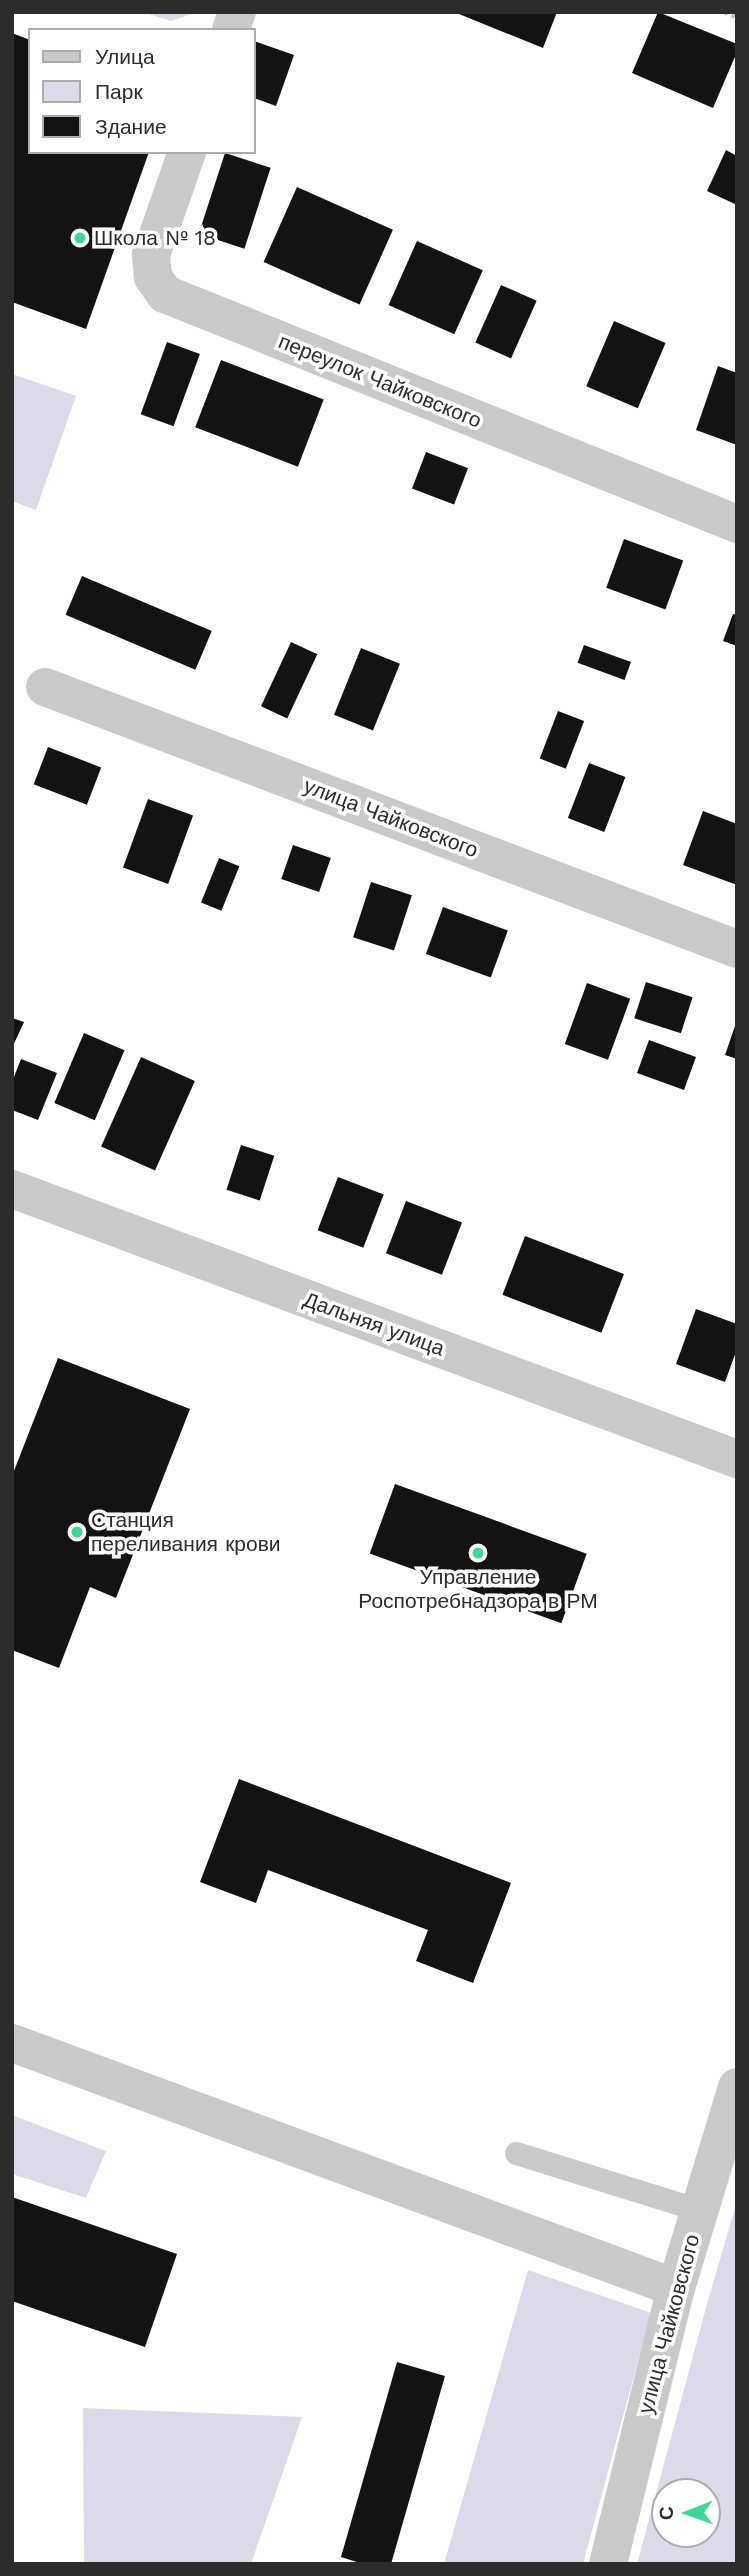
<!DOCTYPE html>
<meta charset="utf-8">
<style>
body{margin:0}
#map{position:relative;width:749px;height:2576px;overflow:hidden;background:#fff;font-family:"Work Sans",sans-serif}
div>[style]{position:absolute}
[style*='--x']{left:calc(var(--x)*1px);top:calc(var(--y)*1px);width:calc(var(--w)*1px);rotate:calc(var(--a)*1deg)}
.green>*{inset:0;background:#dcdae9}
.building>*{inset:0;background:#131313;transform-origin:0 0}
.path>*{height:4.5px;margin-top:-2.25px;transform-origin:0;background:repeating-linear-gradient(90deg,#c0c0c0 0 3.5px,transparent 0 7px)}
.lane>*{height:23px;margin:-11.5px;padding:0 11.5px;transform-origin:11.5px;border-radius:11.5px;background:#c9c9c9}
.street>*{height:38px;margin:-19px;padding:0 19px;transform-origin:19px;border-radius:19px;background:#c9c9c9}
.dots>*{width:19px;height:19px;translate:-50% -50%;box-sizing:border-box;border:4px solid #fff;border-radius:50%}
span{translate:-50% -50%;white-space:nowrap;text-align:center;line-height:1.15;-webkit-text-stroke:7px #fff;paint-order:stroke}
.poi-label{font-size:21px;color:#2c2c2c}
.left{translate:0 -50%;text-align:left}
.street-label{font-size:21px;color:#2c2c2c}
.frame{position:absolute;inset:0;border:14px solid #2c2c2c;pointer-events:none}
.legend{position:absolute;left:28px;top:28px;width:228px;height:126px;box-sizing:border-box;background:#fff;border:2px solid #ababab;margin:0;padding:9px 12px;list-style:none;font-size:21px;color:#2c2c2c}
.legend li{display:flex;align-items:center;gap:14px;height:35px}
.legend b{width:35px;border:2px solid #ababab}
.north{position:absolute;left:651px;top:2478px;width:70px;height:70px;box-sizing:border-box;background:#fff;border:2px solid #ababab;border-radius:50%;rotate:269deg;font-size:19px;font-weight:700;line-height:28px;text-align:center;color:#2c2c2c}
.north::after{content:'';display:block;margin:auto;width:24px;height:32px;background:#39d998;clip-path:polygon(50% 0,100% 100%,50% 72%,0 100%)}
</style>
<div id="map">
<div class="green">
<i style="clip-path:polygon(142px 12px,197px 12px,171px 21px)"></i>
<i style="clip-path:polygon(12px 374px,76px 396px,36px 510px,12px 501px)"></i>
<i style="clip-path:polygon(12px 2115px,106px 2151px,86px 2198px,12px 2174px)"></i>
<i style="clip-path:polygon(evenodd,737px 2201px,737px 2564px,637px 2564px,707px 2304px,737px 2201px,665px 2492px,707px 2492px,707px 2534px,665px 2534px,665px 2492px)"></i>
<i style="clip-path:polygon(528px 2270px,651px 2313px,583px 2564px,444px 2564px)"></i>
<i style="clip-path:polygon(83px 2408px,302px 2417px,251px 2564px,84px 2564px)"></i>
</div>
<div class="building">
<i style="clip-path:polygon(454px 12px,557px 12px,543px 48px)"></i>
<i style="clip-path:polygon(658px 12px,737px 44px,737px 52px,713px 108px,632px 73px)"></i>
<i style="clip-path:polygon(12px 33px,30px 40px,30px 152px,149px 152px,86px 329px,12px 302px)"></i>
<i style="clip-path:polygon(254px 41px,294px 55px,276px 106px,254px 98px)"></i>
<i style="clip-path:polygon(726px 150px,737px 156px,737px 205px,707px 191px)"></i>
<i style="left:225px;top:153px;width:48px;height:85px;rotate:18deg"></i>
<i style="left:297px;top:187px;width:105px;height:82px;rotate:24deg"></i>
<i style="left:417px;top:241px;width:72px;height:70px;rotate:24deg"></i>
<i style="left:501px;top:285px;width:39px;height:63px;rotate:24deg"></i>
<i style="left:614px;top:321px;width:56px;height:71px;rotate:23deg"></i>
<i style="left:167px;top:342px;width:35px;height:77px;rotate:20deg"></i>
<i style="left:221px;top:360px;width:110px;height:72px;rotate:21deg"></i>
<i style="clip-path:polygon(718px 366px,737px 373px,737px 445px,696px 430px)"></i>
<i style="left:426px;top:452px;width:45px;height:39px;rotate:21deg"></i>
<i style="left:624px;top:539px;width:63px;height:52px;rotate:20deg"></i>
<i style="left:82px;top:576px;width:141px;height:42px;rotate:23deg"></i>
<i style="clip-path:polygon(733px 614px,737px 615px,737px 646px,723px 641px)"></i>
<i style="left:291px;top:642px;width:29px;height:71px;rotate:25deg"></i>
<i style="left:584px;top:645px;width:50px;height:19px;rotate:20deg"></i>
<i style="left:361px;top:648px;width:42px;height:72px;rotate:22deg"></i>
<i style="left:558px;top:711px;width:28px;height:51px;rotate:21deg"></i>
<i style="left:48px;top:747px;width:57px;height:40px;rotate:21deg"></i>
<i style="left:589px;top:763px;width:39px;height:59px;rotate:21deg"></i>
<i style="left:148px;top:799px;width:48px;height:73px;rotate:20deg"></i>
<i style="clip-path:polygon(703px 811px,737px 824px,737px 885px,683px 865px)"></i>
<i style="left:293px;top:845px;width:40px;height:36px;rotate:19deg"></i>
<i style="left:219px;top:858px;width:22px;height:48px;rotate:22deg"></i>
<i style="left:371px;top:882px;width:43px;height:58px;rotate:18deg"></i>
<i style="left:443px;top:907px;width:69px;height:50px;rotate:20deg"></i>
<i style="left:646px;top:982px;width:49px;height:38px;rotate:18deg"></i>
<i style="left:587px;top:983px;width:46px;height:65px;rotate:20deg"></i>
<i style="clip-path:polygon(12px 1018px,24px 1022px,12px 1048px)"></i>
<i style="clip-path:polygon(736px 1023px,737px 1023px,737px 1059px,725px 1055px)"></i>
<i style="left:84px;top:1033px;width:44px;height:76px;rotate:23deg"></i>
<i style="left:649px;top:1040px;width:50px;height:35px;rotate:20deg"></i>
<i style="left:141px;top:1057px;width:59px;height:98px;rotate:24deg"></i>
<i style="clip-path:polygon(21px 1059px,57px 1073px,38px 1120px,12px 1110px,12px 1082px)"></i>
<i style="left:241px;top:1145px;width:35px;height:47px;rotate:18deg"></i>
<i style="left:338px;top:1177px;width:49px;height:57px;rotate:21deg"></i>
<i style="left:406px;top:1201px;width:60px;height:56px;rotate:21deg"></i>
<i style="left:525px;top:1236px;width:106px;height:63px;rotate:21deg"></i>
<i style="clip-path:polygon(696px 1309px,737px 1324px,737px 1349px,725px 1382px,676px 1364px)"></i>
<i style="clip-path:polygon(58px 1358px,190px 1409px,116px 1598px,90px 1587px,59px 1668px,12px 1650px,12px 1476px)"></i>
<i style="left:395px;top:1484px;width:204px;height:74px;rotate:20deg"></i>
<i style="clip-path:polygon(239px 1779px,511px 1883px,473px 1983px,416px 1961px,428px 1930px,268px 1870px,256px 1903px,200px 1882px)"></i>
<i style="clip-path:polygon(12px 2197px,177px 2254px,145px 2347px,12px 2301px)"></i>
<i style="clip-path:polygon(397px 2362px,445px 2376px,391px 2564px,363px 2564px,341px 2557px)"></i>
</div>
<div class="path">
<i style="--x:725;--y:12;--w:13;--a:23"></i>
</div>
<div class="lane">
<i style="--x:516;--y:2153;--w:192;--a:17.3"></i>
</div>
<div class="street">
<i style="--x:231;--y:30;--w:19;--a:-72"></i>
<i style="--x:187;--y:152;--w:109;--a:109.3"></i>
<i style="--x:151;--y:255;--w:22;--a:85"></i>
<i style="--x:153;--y:277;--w:21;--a:55"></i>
<i style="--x:165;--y:294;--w:617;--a:21.9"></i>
<i style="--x:45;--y:687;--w:740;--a:20.74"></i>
<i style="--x:12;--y:1189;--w:774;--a:20.43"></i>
<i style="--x:12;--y:2043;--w:708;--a:20.25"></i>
<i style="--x:608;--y:2564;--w:284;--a:-76.2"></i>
<i style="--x:676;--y:2288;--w:210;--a:-73.1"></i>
</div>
<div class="dots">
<i style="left:80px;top:238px;background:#39d998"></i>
<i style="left:77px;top:1532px;background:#39d998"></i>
<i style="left:478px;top:1553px;background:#39d998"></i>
</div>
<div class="poi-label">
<span class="left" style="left:94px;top:238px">Школа № 18</span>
<span class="left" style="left:91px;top:1532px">Станция<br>переливания крови</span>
<span style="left:478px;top:1589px">Управление<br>Роспотребнадзора в РМ</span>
</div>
<div class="street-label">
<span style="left:380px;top:381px;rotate:22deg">переулок Чайковского</span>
<span style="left:391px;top:818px;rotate:21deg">улица Чайковского</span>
<span style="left:374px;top:1324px;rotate:20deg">Дальняя улица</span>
<span style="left:669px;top:2324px;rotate:-75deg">улица Чайковского</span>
</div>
<div class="frame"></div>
<ul class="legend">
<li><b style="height:9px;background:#c9c9c9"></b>Улица</li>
<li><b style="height:19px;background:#dcdae9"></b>Парк</li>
<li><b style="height:19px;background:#131313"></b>Здание</li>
</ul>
<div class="north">С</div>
</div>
